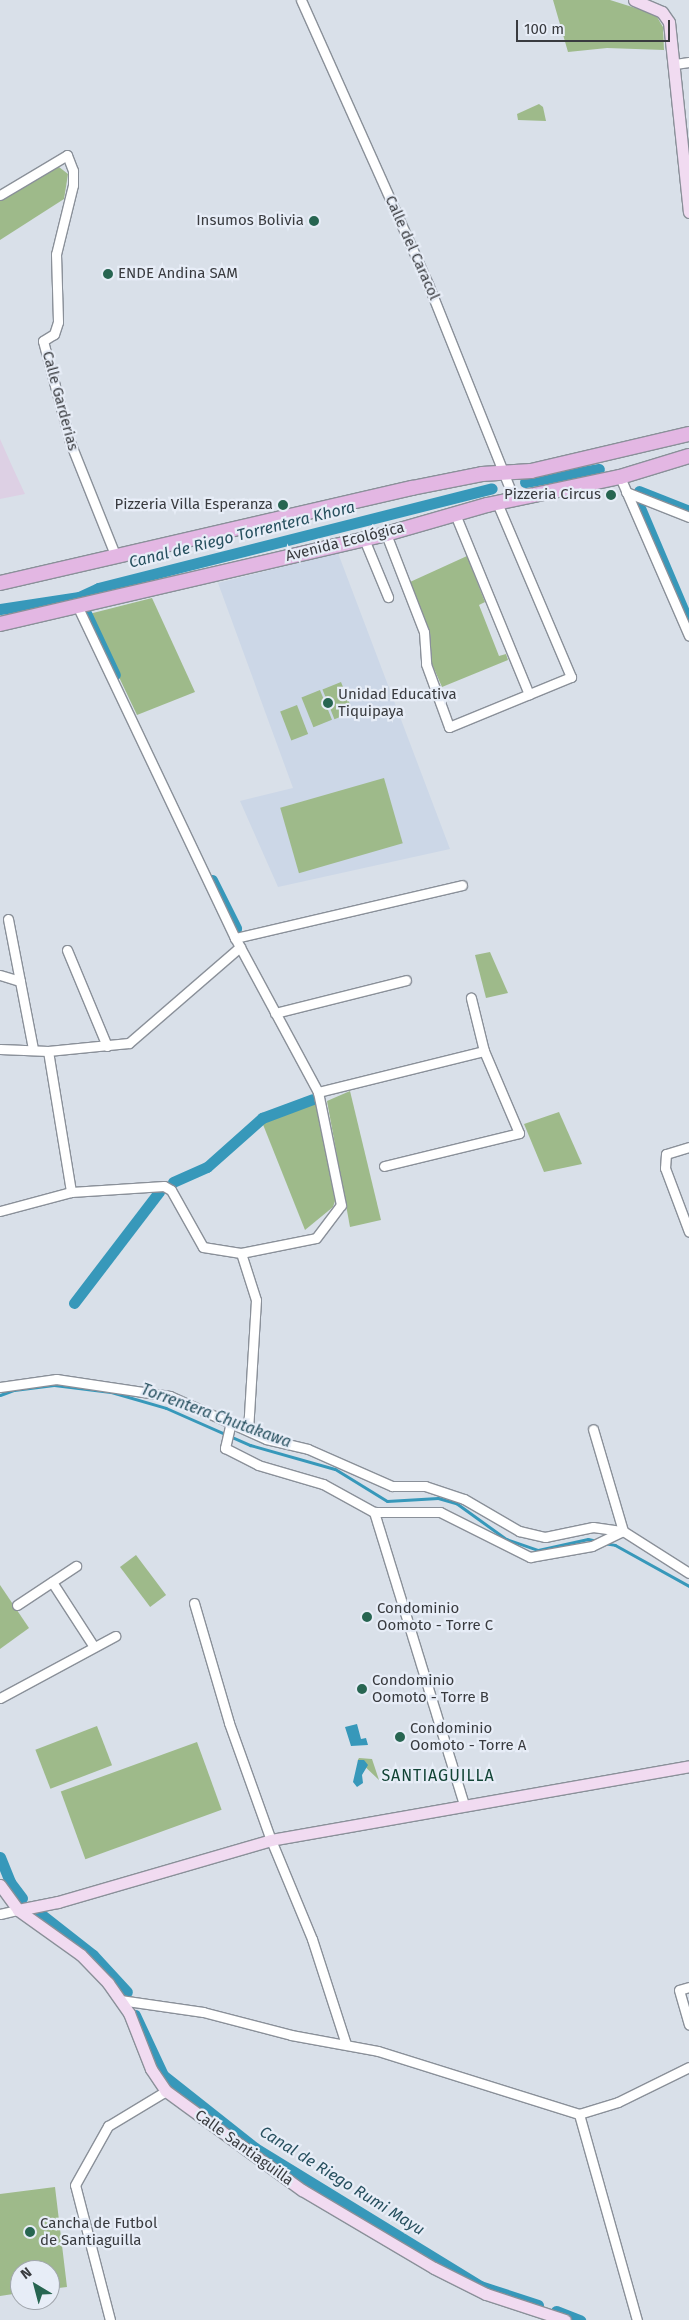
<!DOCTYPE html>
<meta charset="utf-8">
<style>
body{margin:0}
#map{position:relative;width:689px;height:2320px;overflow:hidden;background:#d9e0e9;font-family:"Fira Sans",sans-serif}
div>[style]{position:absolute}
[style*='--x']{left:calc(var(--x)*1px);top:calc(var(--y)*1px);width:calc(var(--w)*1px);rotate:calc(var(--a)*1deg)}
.commercial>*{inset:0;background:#ddd0e4}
.built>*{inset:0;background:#ccd7e7}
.green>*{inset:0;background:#9eba8a;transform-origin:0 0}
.water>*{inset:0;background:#3798ba}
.stream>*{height:3px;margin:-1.5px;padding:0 1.5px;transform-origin:1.5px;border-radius:1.5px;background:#3798ba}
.canal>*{height:11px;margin:-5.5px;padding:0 5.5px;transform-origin:5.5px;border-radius:5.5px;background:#3798ba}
.roads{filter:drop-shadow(1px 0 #8a9099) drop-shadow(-1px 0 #8a9099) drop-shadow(0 1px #8a9099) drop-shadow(0 -1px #8a9099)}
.street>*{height:9px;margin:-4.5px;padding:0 4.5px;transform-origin:4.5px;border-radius:4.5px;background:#fff}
.secondary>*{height:11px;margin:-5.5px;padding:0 5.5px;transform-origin:5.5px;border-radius:5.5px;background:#f1dbf1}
.primary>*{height:14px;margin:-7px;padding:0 7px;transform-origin:7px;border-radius:7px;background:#e3b7e3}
.dots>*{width:14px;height:14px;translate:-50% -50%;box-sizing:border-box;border:2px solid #e7edf7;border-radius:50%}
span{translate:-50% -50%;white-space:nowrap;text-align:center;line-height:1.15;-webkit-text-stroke:4.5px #e7edf7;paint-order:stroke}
.poi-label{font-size:15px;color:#393b3f}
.right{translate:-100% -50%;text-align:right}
.left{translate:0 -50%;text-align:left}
.street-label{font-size:15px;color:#393b3f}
.water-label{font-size:16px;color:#27505f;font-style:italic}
.neighbourhood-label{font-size:16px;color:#124435;letter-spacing:1px}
.north{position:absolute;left:10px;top:2260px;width:50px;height:50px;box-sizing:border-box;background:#e7edf7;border:1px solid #a1a6ad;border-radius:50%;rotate:323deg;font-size:14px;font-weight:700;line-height:20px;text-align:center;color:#393b3f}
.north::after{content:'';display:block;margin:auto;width:18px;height:22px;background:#276551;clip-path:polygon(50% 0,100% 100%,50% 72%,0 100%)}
.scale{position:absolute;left:516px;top:20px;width:154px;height:22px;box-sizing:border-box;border:2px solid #393b3f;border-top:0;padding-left:6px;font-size:15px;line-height:18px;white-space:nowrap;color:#393b3f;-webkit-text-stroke:4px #e7edf7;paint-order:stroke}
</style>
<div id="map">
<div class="commercial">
<i style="clip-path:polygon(0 439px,12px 466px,25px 494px,0 499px)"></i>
</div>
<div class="built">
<i style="clip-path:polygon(338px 553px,450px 849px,278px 887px,240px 801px,293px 788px,218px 583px)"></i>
</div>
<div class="green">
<i style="clip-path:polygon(553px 0,610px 0,645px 11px,657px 17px,663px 27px,664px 50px,607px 48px,568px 52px)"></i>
<i style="clip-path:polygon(539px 104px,543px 107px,546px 121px,518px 120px,517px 114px)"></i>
<i style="clip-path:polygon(59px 167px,68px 174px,64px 199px,0 240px,0 200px)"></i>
<i style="clip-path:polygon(467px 556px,485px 602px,479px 605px,499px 656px,506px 654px,508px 660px,442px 687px,432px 664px,430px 632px,410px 582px)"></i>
<i style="clip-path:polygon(152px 598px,195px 692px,137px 715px,89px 614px)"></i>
<i style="left:341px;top:682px;width:32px;height:20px;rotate:68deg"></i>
<i style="left:320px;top:690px;width:32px;height:20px;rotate:68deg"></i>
<i style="left:297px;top:705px;width:31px;height:18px;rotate:69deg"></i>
<i style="left:384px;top:778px;width:68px;height:108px;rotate:74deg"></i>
<i style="clip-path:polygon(490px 952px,508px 993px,486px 998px,475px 955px)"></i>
<i style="clip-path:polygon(350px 1091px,381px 1220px,350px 1227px,327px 1101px)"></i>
<i style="clip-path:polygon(316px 1101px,335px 1201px,333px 1207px,305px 1230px,262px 1122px)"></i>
<i style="clip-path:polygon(559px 1112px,582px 1164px,544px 1172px,524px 1124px)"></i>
<i style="left:136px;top:1555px;width:50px;height:20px;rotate:53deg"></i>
<i style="clip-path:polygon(0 1585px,29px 1628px,0 1649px)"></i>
<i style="left:97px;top:1726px;width:42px;height:66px;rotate:69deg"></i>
<i style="left:197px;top:1742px;width:72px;height:145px;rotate:70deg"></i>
<i style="clip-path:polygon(359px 1758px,372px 1759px,379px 1780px,358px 1760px,355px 1765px)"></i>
<i style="clip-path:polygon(55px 2187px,67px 2287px,50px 2289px,50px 2270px,20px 2270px,20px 2293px,0 2296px,0 2194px)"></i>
</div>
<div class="water">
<i style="clip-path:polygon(357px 1724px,361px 1739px,366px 1738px,368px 1745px,351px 1746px,345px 1727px)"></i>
<i style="clip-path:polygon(358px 1760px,364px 1760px,368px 1765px,362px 1775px,363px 1783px,357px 1787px,353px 1782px)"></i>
</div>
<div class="stream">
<i style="--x:0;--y:1395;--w:15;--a:-20"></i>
<i style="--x:14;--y:1390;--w:40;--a:-7.1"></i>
<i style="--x:54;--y:1385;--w:57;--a:7"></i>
<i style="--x:111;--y:1392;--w:57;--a:16.2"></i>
<i style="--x:166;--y:1408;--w:92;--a:23.8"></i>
<i style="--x:250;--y:1445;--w:88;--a:15.8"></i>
<i style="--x:335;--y:1469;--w:61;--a:31.6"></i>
<i style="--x:387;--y:1501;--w:51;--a:-3.4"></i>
<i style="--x:438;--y:1498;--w:19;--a:16"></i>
<i style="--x:456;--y:1503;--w:62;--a:35.8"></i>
<i style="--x:506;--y:1539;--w:34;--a:19"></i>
<i style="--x:538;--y:1550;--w:51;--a:-12.4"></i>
<i style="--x:588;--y:1539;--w:9;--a:13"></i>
<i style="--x:603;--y:1543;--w:12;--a:9"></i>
<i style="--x:615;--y:1545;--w:85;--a:29"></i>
</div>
<div class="canal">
<i style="--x:525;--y:482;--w:75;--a:-10"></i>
<i style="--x:639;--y:491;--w:54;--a:21.8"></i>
<i style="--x:638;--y:503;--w:130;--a:67"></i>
<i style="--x:0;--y:609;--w:80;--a:-8.6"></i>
<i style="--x:79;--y:597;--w:21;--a:-25"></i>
<i style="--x:98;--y:588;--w:406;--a:-14.2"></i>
<i style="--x:86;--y:613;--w:68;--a:64.9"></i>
<i style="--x:212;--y:880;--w:54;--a:63.4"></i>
<i style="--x:173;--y:1182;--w:37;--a:-24"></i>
<i style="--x:207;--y:1167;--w:74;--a:-41.7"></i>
<i style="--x:262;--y:1118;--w:54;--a:-20.4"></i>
<i style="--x:74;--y:1303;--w:140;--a:-52.6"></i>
<i style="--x:0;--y:1857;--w:27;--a:68"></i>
<i style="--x:10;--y:1882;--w:20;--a:53"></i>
<i style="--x:37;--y:1911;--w:71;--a:38.2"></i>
<i style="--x:93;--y:1955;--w:50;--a:47.4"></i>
<i style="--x:135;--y:2015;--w:66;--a:65"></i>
<i style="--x:163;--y:2075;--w:117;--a:38.4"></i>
<i style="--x:255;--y:2148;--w:264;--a:31.5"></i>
<i style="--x:480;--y:2286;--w:61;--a:18.1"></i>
<i style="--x:556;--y:2311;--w:26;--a:21"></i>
</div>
<div class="roads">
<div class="street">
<i style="--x:301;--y:0;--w:311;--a:65.9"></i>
<i style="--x:428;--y:284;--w:232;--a:68.2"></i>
<i style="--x:675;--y:64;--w:14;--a:-8"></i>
<i style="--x:0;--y:195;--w:78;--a:-30.8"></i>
<i style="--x:67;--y:155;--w:17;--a:69"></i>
<i style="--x:73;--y:171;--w:14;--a:90"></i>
<i style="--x:73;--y:185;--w:71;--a:103.8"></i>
<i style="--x:56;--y:254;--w:68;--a:88.3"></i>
<i style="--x:58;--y:322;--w:13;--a:108"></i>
<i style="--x:54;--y:334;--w:13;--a:148"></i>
<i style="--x:43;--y:341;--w:105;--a:75"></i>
<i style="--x:70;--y:442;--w:124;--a:68.2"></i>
<i style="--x:620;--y:477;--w:173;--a:66.5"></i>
<i style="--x:626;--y:492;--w:68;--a:21.6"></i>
<i style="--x:455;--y:514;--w:195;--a:67.7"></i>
<i style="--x:386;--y:534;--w:105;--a:68.8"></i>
<i style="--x:424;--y:632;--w:32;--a:86"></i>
<i style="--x:426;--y:664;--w:67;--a:69.9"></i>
<i style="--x:449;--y:727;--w:132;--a:-22.3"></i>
<i style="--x:571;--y:677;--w:189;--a:-113"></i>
<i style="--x:364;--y:539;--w:63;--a:67.5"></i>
<i style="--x:8;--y:919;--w:132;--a:79.1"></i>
<i style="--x:235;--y:938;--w:233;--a:-13.1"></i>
<i style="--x:67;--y:950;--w:104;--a:67.4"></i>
<i style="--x:0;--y:975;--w:21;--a:17"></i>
<i style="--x:275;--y:1013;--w:135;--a:-14.1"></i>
<i style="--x:0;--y:1049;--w:48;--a:2.4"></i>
<i style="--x:48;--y:1051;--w:81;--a:-5.6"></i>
<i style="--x:129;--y:1043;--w:147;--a:-40.9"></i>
<i style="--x:48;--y:1051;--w:143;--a:80.7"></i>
<i style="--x:318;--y:1092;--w:171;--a:-13.9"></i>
<i style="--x:689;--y:1147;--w:24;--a:163"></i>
<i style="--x:666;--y:1154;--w:14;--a:94"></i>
<i style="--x:665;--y:1168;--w:68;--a:69.4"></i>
<i style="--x:384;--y:1166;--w:139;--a:-13.7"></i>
<i style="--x:519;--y:1133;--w:89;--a:-113.1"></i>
<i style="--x:484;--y:1051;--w:55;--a:-103.8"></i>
<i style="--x:0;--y:1211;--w:73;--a:-15"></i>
<i style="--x:71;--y:1192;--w:93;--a:-3.7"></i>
<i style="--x:164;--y:1186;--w:8;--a:30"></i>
<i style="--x:171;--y:1190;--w:65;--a:60.7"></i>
<i style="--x:203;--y:1247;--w:38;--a:9"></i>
<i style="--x:241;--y:1253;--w:76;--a:-11.3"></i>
<i style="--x:316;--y:1238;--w:41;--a:-52.9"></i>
<i style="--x:341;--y:1205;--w:115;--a:-101.5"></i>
<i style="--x:318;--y:1092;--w:175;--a:-118.3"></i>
<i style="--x:235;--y:938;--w:366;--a:-115.4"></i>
<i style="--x:241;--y:1253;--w:49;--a:72.3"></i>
<i style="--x:256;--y:1300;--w:129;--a:93.5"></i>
<i style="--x:0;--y:1387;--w:57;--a:-8.1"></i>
<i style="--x:56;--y:1379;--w:115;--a:8.5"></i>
<i style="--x:170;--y:1396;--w:105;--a:24.1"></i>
<i style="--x:266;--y:1439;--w:43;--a:13.4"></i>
<i style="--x:308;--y:1449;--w:92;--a:23.8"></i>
<i style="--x:392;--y:1486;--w:33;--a:0"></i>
<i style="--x:425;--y:1486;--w:41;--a:18.4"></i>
<i style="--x:464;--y:1499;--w:64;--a:30.2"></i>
<i style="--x:519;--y:1531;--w:27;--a:13"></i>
<i style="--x:545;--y:1537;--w:49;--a:-11.8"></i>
<i style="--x:593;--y:1527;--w:30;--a:8"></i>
<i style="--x:623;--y:1531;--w:78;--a:32.5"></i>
<i style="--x:231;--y:1422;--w:27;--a:103"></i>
<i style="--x:225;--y:1448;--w:37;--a:27"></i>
<i style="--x:258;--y:1465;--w:68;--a:16.3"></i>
<i style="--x:323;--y:1484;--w:58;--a:28.8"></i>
<i style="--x:374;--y:1512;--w:66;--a:0"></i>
<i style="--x:440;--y:1512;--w:101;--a:26.6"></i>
<i style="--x:530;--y:1557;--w:63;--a:-10.1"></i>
<i style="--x:592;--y:1546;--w:34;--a:-26"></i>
<i style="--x:623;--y:1531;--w:106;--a:-106.4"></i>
<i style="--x:374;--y:1512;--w:307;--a:72.9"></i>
<i style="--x:52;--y:1582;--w:77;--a:57.1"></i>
<i style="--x:194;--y:1603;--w:125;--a:73.7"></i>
<i style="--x:229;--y:1723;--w:124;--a:70.3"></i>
<i style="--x:271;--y:1840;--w:107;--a:67.5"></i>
<i style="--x:312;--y:1939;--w:110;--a:72.1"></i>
<i style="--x:17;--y:1605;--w:71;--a:-33.5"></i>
<i style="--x:0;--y:1698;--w:131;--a:-28.3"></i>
<i style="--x:0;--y:1914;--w:18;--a:-13"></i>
<i style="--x:689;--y:1987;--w:10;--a:163"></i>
<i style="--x:679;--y:1990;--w:36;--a:74"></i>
<i style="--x:120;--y:2000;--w:84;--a:8.2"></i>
<i style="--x:203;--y:2012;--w:91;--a:14.6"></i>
<i style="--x:291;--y:2035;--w:88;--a:10.4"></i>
<i style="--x:378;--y:2051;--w:211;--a:17.4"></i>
<i style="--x:579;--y:2114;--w:41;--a:-17.1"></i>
<i style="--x:618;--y:2102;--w:79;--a:-26.2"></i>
<i style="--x:579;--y:2114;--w:214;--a:74.3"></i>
<i style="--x:110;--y:2320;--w:139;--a:-104.5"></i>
<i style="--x:75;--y:2185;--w:68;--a:-60.8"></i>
<i style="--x:108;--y:2126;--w:68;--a:-31.1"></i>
</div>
<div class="secondary">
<i style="--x:634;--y:0;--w:30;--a:23"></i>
<i style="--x:662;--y:12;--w:12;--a:55"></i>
<i style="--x:669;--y:22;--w:191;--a:84"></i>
<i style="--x:0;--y:1885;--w:31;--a:54"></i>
<i style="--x:18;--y:1910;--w:77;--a:35.5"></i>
<i style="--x:81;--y:1955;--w:39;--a:46"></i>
<i style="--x:108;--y:1983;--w:37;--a:55"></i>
<i style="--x:129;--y:2013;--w:60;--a:68.6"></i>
<i style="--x:151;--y:2069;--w:27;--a:56"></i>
<i style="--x:166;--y:2091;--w:168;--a:36.1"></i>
<i style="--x:302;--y:2190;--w:153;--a:30.6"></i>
<i style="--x:434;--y:2268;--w:58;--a:26.6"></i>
<i style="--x:486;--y:2294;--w:83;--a:18.2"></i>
<i style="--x:18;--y:1910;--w:41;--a:-11.3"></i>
<i style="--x:58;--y:1902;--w:222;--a:-16.2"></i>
<i style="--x:271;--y:1840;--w:424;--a:-10"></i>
</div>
<div class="primary">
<i style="--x:0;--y:583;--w:423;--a:-13"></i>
<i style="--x:412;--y:488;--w:71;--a:-11.3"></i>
<i style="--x:482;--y:474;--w:49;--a:-3.5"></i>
<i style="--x:531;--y:471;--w:162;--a:-13.2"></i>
<i style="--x:0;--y:624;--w:396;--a:-13.1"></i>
<i style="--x:386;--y:534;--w:105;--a:-16"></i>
<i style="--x:487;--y:505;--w:136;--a:-11.9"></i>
<i style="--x:620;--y:477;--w:72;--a:-16.9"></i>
</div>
</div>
<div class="dots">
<i style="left:314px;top:221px;background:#276551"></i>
<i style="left:108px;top:274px;background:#276551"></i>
<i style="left:611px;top:495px;background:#276551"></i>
<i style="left:283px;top:505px;background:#276551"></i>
<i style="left:328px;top:703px;background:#276551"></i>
<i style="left:367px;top:1617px;background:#276551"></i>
<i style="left:362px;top:1689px;background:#276551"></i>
<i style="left:400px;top:1737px;background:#276551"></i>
<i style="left:30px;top:2232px;background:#276551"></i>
</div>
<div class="poi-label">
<span class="right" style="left:304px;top:221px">Insumos Bolivia</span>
<span class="left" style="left:118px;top:274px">ENDE Andina SAM</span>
<span class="right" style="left:601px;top:495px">Pizzeria Circus</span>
<span class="right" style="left:273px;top:505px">Pizzeria Villa Esperanza</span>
<span class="left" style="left:338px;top:703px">Unidad Educativa<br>Tiquipaya</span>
<span class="left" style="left:377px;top:1617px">Condominio<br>Oomoto - Torre C</span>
<span class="left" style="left:372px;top:1689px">Condominio<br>Oomoto - Torre B</span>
<span class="left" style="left:410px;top:1737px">Condominio<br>Oomoto - Torre A</span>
<span class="left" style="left:40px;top:2232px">Cancha de Futbol<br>de Santiaguilla</span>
</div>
<div class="street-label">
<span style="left:412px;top:248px;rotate:66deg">Calle del Caracol</span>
<span style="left:60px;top:401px;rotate:75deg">Calle Garderias</span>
<span style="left:345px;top:542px;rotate:-14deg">Avenida Ecológica</span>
<span style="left:244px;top:2148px;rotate:36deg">Calle Santiaguilla</span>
</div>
<div class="water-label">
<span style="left:242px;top:535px;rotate:-14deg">Canal de Riego Torrentera Khora</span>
<span style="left:216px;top:1416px;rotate:20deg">Torrentera Chutakawa</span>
<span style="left:342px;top:2181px;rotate:32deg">Canal de Riego Rumi Mayu</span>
</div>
<div class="neighbourhood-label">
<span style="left:438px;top:1776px">SANTIAGUILLA</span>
</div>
<div class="north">N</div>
<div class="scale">100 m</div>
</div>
